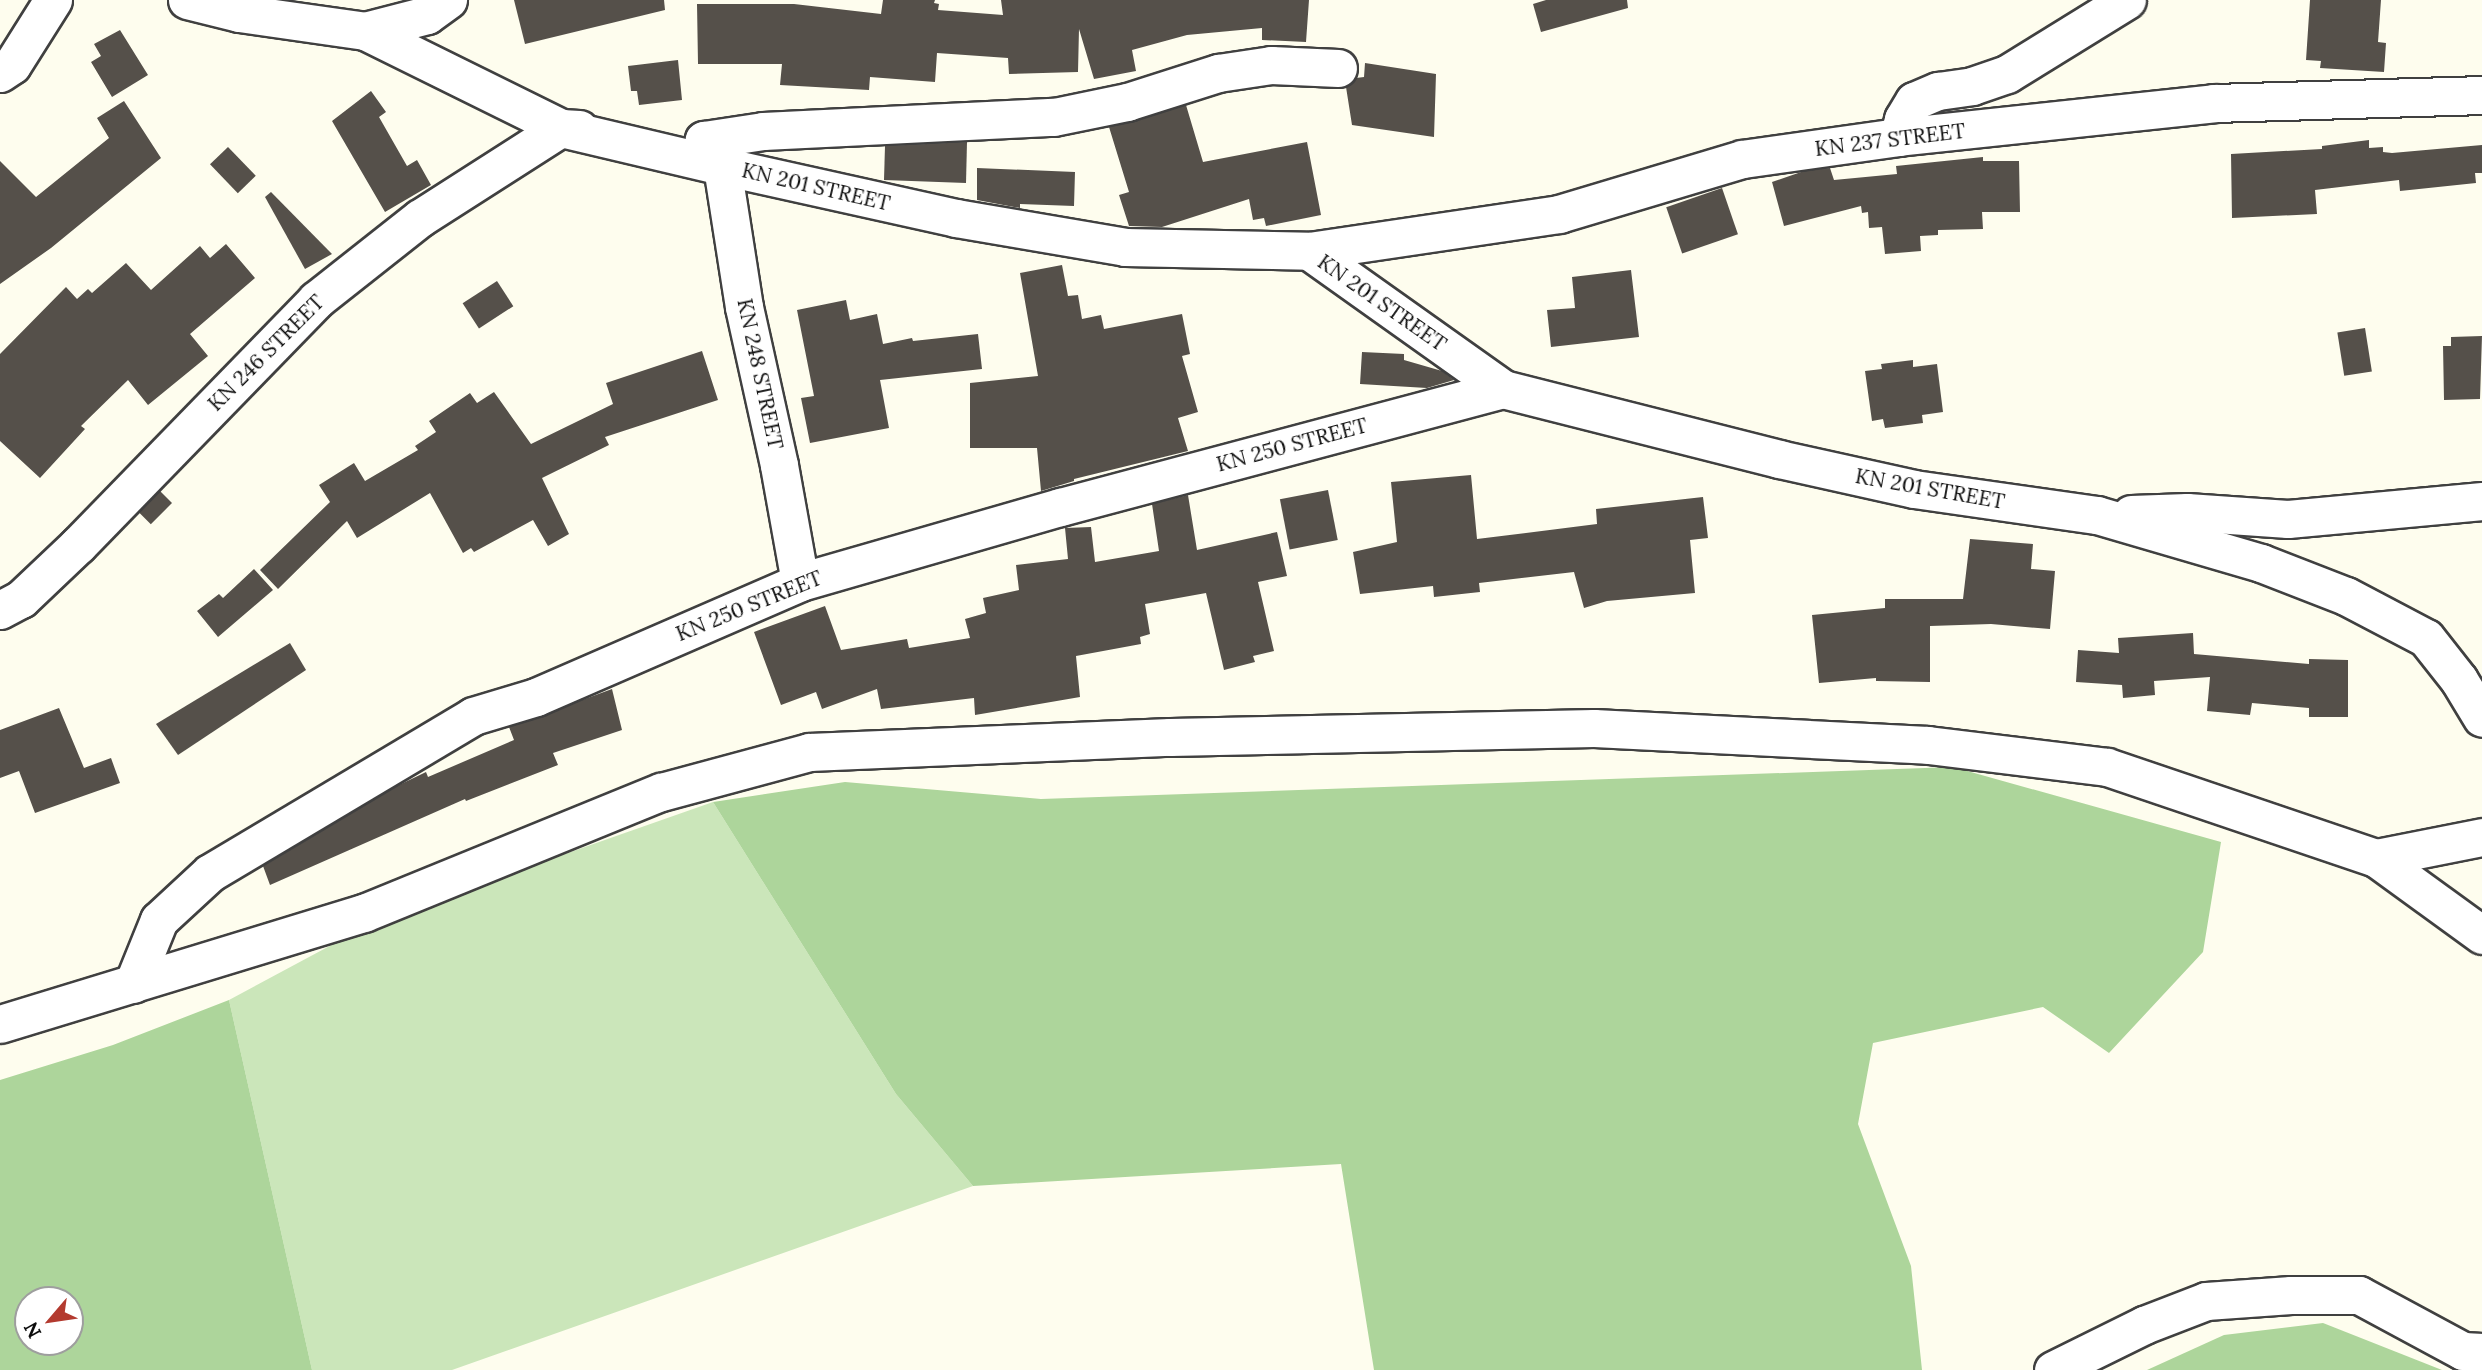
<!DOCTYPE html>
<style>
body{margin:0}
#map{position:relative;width:2482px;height:1370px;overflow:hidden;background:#fefdee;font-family:Lora,serif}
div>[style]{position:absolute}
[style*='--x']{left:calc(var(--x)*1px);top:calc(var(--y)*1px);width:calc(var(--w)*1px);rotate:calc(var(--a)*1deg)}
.green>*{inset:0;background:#cbe6ba}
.forest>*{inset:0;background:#add59b}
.building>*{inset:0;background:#55504a;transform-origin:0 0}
.roads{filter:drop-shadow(2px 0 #404040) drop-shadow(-2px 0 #404040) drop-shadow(0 2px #404040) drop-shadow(0 -2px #404040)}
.minor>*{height:37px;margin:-18.5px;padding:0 18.5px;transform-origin:18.5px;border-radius:18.5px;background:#fff}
span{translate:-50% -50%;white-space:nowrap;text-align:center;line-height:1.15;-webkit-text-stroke:7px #fff;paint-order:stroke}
.street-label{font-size:21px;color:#0d0d0d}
.north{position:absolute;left:14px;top:1286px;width:70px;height:70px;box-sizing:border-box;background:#fff;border:2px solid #9e9e9e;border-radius:50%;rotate:241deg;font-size:19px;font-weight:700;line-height:28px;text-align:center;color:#0d0d0d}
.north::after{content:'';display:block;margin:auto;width:24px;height:32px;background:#b33a2f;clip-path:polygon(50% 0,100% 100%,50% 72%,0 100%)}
</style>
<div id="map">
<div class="green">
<i style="clip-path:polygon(713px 802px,896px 1094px,973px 1186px,452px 1370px,312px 1370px,229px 1000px,380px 919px)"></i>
</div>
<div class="forest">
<i style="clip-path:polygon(1953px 767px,2221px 842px,2203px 952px,2109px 1053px,2043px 1007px,1873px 1043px,1858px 1124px,1911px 1266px,1922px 1370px,1374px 1370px,1341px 1164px,973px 1186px,896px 1094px,713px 802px,845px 782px,1041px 799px)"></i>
<i style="clip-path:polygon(evenodd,229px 1000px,312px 1370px,0 1370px,0 1080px,113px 1045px,229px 1000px,28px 1300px,70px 1300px,70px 1342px,28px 1342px,28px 1300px)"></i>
<i style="clip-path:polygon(2323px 1323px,2442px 1370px,2147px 1370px,2224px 1335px)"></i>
</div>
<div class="building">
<i style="clip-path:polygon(514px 0,664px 0,665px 10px,525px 44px)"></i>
<i style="clip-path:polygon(883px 0,935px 0,934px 3px,939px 4px,938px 10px,1003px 15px,1001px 0,1309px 0,1306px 42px,1262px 40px,1262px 28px,1187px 35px,1132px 50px,1136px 71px,1094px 79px,1079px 29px,1078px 72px,1009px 74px,1008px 58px,937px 53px,935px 82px,870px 77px,869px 90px,780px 85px,782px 64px,698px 64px,697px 4px,794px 4px,881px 14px)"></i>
<i style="clip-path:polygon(1546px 0,1627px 0,1628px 8px,1541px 32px,1533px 4px)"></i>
<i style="clip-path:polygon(2310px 0,2381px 0,2378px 42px,2386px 43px,2384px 72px,2320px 68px,2321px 61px,2306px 60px)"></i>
<i style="clip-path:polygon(120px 30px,148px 75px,112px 97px,91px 62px,101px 56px,94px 44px)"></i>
<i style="clip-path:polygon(678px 60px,682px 100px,639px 105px,637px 91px,631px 91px,628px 66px)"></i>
<i style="clip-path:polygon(1365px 63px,1436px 74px,1434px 137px,1352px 125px,1346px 87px,1356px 78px,1364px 77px)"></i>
<i style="clip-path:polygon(371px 91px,386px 112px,379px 117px,407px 166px,417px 160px,431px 185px,385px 212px,332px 121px)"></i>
<i style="clip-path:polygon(124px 101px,161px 158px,51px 248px,0 284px,0 161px,36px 197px,109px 138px,97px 118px)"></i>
<i style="clip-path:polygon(1186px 105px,1203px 162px,1307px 142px,1321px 215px,1266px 226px,1264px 218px,1253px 220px,1249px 199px,1162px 227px,1129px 226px,1119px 195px,1129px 192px,1109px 127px)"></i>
<i style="clip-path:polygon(2369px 140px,2369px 148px,2383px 147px,2383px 152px,2392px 153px,2482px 145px,2482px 173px,2475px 173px,2476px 183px,2400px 191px,2399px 180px,2315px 190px,2317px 214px,2232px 218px,2231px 154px,2322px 149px,2322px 146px)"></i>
<i style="clip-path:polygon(967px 142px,966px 183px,884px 180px,885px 146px)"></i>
<i style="left:228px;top:147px;width:40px;height:25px;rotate:46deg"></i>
<i style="clip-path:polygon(1983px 157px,1983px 161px,2019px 161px,2020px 212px,1982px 212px,1983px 229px,1938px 230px,1938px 235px,1920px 236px,1921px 251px,1885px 254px,1882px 227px,1869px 228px,1868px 212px,1862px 213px,1861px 206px,1784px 226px,1772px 182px,1804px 171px,1830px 168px,1834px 180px,1897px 174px,1896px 166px)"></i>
<i style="clip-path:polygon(977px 168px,1075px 172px,1074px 206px,1020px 204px,1020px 208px,977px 200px)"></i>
<i style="left:1722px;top:188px;width:49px;height:59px;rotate:71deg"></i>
<i style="clip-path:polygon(271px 192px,332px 254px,305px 269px,265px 197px)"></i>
<i style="clip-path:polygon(226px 244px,255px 278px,190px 334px,208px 356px,148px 405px,128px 380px,81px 426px,85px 429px,40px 478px,0 441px,0 354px,66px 287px,77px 299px,88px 289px,92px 293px,126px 263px,151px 290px,200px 246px,210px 258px)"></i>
<i style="clip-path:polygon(1062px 265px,1068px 296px,1078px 295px,1082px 319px,1101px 315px,1104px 329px,1182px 314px,1190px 354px,1182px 356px,1198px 412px,1178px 418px,1188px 451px,1074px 479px,1074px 481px,1041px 491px,1037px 448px,970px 448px,970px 383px,1038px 376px,1020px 273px)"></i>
<i style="clip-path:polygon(1631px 270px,1639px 337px,1551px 347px,1547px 310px,1575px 308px,1572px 277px)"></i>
<i style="left:497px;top:281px;width:30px;height:41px;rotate:57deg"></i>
<i style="clip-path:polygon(846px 300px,850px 320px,877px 314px,883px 344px,912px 338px,913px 341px,978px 334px,982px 369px,880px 380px,889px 428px,810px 443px,801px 398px,814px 396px,797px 310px)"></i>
<i style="left:2365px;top:328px;width:44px;height:28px;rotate:81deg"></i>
<i style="clip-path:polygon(2482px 336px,2480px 399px,2444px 400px,2443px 346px,2451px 346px,2451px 337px)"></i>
<i style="clip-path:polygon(702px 351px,718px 400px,605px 437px,609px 445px,542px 478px,569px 534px,548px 546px,533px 520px,474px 552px,471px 548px,463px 553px,430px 493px,357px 538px,347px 521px,278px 589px,260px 570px,330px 502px,319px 485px,354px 463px,365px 481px,418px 450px,415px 446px,436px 432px,429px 421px,470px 393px,477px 403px,494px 392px,531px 444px,613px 404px,606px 383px)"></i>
<i style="clip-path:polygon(1362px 352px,1404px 354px,1404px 360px,1442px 371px,1454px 380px,1427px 388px,1360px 384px)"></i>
<i style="clip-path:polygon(1913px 360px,1913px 367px,1937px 364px,1943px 412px,1922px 415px,1923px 423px,1885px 428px,1883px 419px,1872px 421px,1865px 371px,1882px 369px,1881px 364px)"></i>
<i style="clip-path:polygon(1471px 475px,1477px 539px,1597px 524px,1596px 509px,1703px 497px,1708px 538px,1690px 540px,1695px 593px,1607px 601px,1584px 608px,1574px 572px,1479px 583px,1480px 592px,1434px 597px,1433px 586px,1360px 594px,1353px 552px,1397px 542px,1391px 482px)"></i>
<i style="left:1328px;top:490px;width:51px;height:49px;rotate:79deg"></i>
<i style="left:160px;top:491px;width:17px;height:30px;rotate:45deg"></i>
<i style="clip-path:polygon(1188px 495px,1197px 550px,1277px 532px,1287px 576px,1258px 582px,1274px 651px,1253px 656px,1255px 662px,1224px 670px,1206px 593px,1145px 604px,1150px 634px,1140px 637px,1141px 644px,1076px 656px,1080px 697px,975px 715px,974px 698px,881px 709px,877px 689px,822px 709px,816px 692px,781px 705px,754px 632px,825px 606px,841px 650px,907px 639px,909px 648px,970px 638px,965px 619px,986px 613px,983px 598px,1019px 590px,1016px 565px,1068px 559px,1065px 528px,1091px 527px,1095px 562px,1159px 551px,1152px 504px)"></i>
<i style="clip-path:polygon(1970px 539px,2033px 544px,2031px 569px,2055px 571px,2050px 629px,1991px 624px,1930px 626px,1930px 682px,1876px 681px,1876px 678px,1819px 683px,1812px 615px,1885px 608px,1885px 599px,1963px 599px)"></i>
<i style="clip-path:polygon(254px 569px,273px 590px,218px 637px,197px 611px,219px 594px,223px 598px)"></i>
<i style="clip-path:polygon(2193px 633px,2194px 654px,2309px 664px,2309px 659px,2348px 660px,2348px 717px,2309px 717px,2309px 708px,2252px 703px,2250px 715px,2207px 711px,2210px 677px,2154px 681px,2155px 695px,2123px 698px,2122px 685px,2076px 682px,2078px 650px,2119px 653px,2118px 638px)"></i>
<i style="clip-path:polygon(290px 643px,306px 670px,178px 755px,156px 724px)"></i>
<i style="clip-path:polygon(612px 689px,622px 730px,553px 753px,558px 765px,466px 801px,465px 799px,270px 885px,263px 866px,397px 786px,426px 772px,428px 777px,514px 740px,509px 727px)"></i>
<i style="clip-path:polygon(59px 708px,84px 768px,111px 758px,120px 783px,35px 813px,19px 771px,0 778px,0 730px)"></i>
</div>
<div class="roads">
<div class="minor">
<i style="--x:187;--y:0;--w:54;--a:14"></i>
<i style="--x:239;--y:13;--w:127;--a:8.1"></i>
<i style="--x:365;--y:31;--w:219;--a:26.3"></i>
<i style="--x:561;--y:128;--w:165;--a:13.3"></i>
<i style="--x:722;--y:166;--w:240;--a:12.5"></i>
<i style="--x:956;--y:218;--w:171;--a:9.7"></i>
<i style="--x:1125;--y:247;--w:184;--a:1.2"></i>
<i style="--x:1309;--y:251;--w:238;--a:35.4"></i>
<i style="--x:1503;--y:389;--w:285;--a:14.2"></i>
<i style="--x:1779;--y:459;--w:138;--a:12.5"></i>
<i style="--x:1914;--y:489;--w:185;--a:8.1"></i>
<i style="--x:2097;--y:515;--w:171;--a:16.3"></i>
<i style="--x:2261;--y:563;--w:91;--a:21.2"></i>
<i style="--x:2346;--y:596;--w:90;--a:27.7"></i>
<i style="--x:2426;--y:638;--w:53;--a:51.8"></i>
<i style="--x:2459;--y:680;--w:44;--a:58.8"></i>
<i style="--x:365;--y:31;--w:64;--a:-14.5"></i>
<i style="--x:427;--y:15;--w:26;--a:-36"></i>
<i style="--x:0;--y:73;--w:14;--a:-34"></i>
<i style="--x:12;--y:65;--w:77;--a:-57.8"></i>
<i style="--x:1898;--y:137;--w:19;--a:-74"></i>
<i style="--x:1903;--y:119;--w:21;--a:-59"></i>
<i style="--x:1914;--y:101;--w:26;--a:-23"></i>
<i style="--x:1938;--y:91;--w:34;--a:-8"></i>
<i style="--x:1972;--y:86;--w:37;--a:-19"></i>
<i style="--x:2007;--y:74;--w:141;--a:-31.7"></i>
<i style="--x:1309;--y:251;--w:253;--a:-8.4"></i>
<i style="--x:1559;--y:214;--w:191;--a:-16.7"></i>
<i style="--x:1742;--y:159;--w:158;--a:-8"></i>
<i style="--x:1898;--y:137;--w:318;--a:-6.1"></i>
<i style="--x:2214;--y:103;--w:268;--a:-1.7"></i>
<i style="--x:2131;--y:514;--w:56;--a:-2"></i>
<i style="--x:2187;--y:512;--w:101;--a:4"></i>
<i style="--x:2288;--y:519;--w:195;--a:-5.3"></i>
<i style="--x:800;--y:582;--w:119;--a:-100.2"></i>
<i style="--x:779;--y:465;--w:162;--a:-102.5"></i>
<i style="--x:744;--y:307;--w:143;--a:-98.9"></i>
<i style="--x:722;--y:166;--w:32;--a:-125"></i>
<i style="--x:704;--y:140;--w:60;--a:-8.7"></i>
<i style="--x:763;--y:131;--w:291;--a:-2.8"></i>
<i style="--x:1054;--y:117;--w:75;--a:-11.6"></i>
<i style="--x:1127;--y:102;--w:96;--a:-17.7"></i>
<i style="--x:1218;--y:73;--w:54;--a:-8.6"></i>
<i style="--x:1271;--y:65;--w:67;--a:2.6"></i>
<i style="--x:0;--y:610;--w:24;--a:-28"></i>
<i style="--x:21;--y:599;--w:79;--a:-43.5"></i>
<i style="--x:78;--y:545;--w:342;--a:-45.8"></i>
<i style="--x:316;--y:300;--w:132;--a:-38.3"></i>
<i style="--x:420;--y:218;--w:167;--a:-32.6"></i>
<i style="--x:561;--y:128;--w:18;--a:3"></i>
<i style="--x:2376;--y:858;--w:108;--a:-11.2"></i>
<i style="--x:133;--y:984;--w:69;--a:-67.9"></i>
<i style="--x:159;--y:920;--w:69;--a:-42.7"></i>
<i style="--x:210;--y:873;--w:306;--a:-30.8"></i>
<i style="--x:473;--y:716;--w:66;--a:-16.8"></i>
<i style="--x:536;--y:697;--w:288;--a:-23.5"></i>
<i style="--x:800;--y:582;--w:271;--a:-16.1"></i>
<i style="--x:1060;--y:507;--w:458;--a:-14.9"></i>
<i style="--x:0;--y:1024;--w:381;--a:-17"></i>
<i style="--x:364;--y:913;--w:321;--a:-22.2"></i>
<i style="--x:661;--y:792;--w:153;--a:-15.1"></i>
<i style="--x:809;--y:752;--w:361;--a:-2.4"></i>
<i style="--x:1170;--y:737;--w:424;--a:-1.2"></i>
<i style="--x:1594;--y:728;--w:334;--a:2.9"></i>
<i style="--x:1928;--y:745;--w:180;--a:7"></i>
<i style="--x:2107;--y:767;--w:284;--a:18.7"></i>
<i style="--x:2376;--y:858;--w:131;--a:36"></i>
<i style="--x:2053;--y:1370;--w:102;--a:-26.3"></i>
<i style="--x:2144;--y:1325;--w:66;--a:-21.2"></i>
<i style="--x:2206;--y:1301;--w:85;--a:-4"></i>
<i style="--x:2291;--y:1295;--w:68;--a:0"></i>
<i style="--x:2359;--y:1295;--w:118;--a:28.3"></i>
<i style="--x:2463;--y:1351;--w:19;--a:3"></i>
</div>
</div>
<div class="street-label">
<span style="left:1890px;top:140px;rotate:-7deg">KN 237 STREET</span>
<span style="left:816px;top:187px;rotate:13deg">KN 201 STREET</span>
<span style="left:1382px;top:303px;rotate:35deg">KN 201 STREET</span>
<span style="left:266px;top:353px;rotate:-45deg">KN 246 STREET</span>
<span style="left:760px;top:374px;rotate:78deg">KN 248 STREET</span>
<span style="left:1292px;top:445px;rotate:-15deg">KN 250 STREET</span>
<span style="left:1930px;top:489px;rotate:10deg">KN 201 STREET</span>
<span style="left:749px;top:606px;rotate:-22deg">KN 250 STREET</span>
</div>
<div class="north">N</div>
</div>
